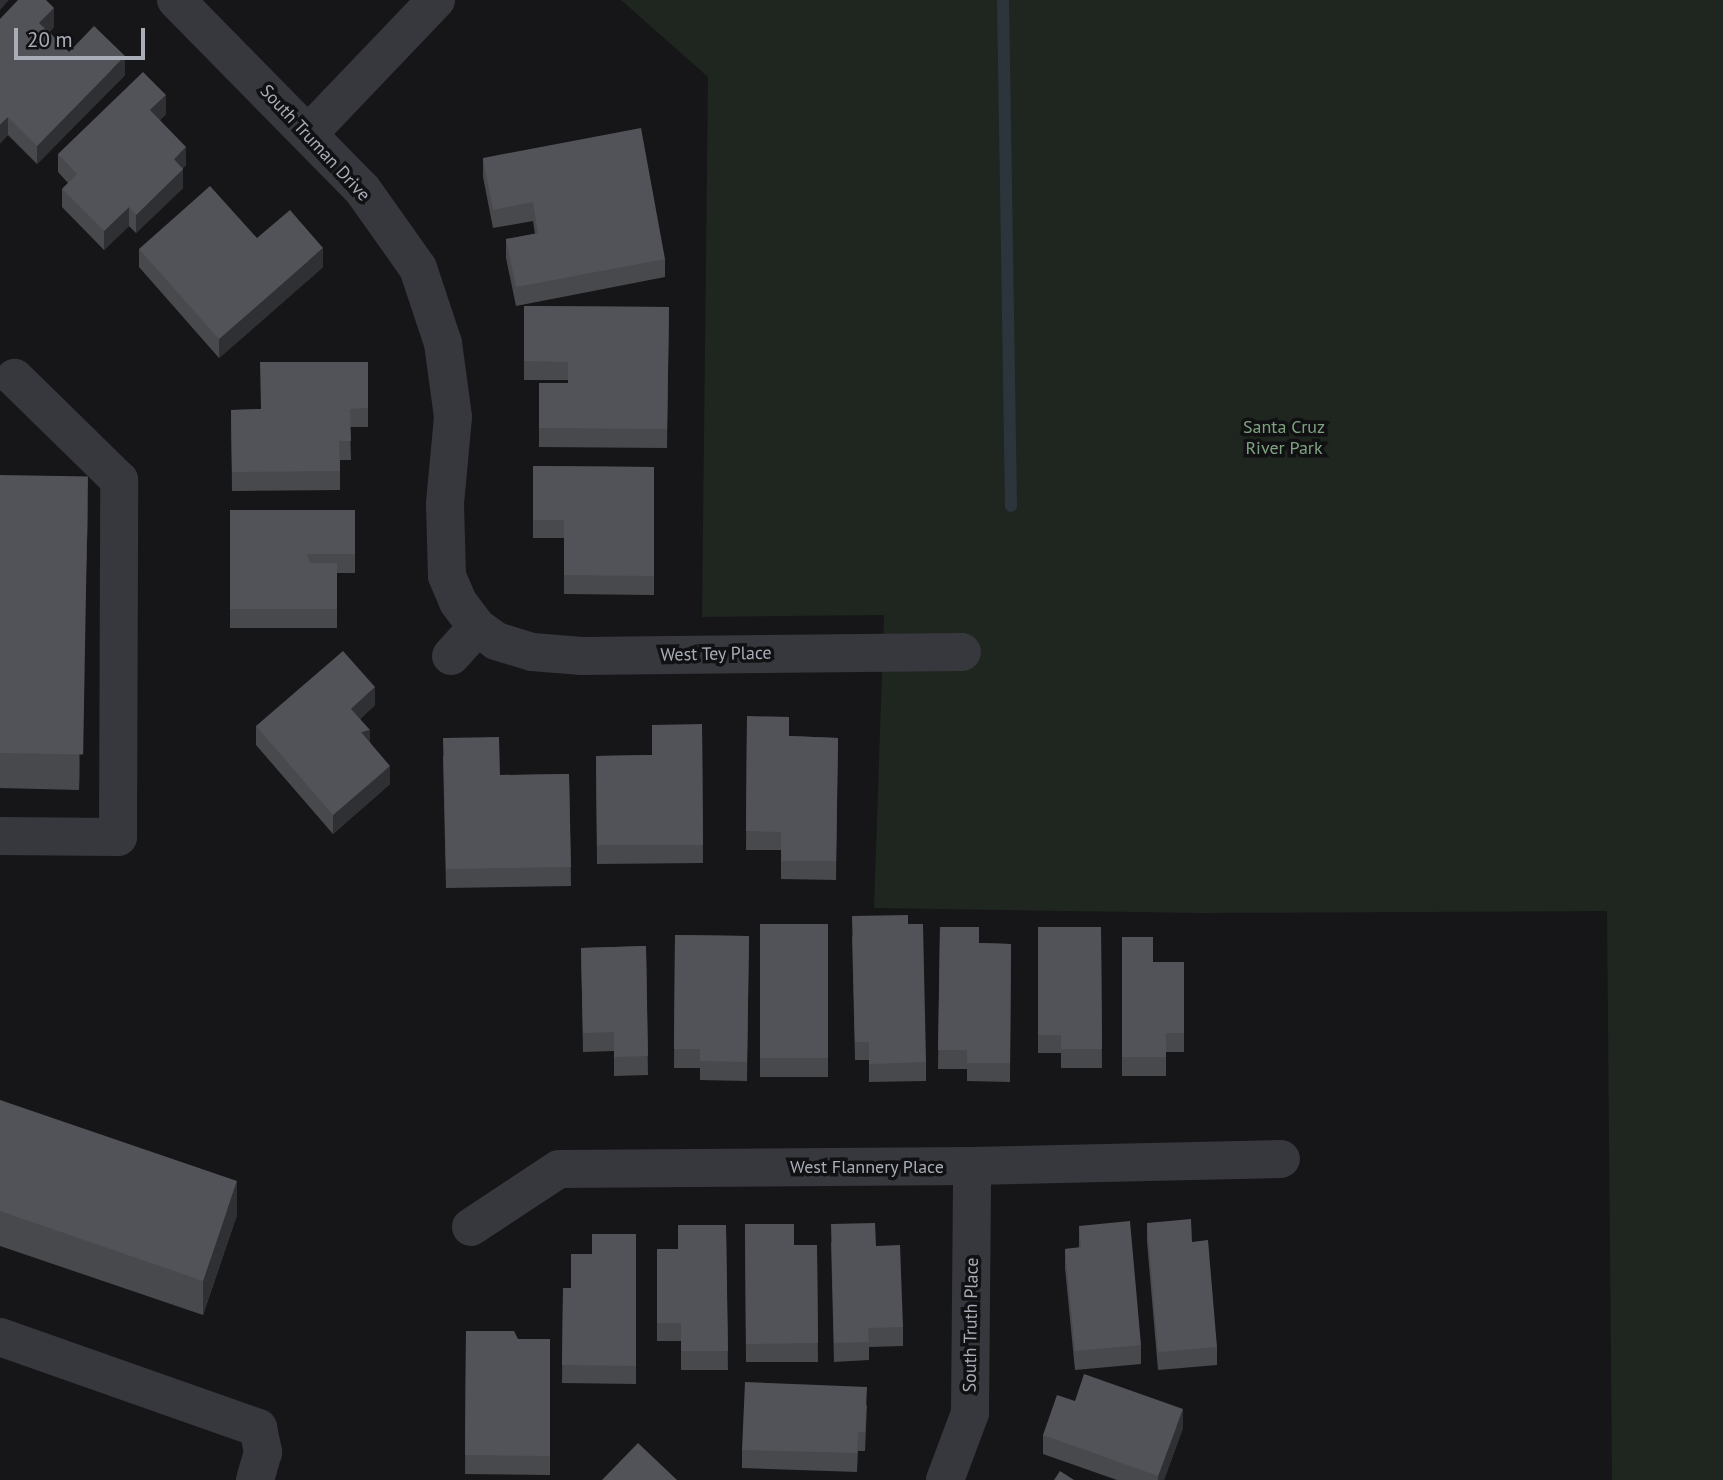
<!DOCTYPE html>
<style>
body{margin:0}
#map{position:relative;width:1723px;height:1480px;overflow:hidden;background:#161618;font-family:"PT Sans",sans-serif}
div>[style]{position:absolute}
[style*='--x']{left:calc(var(--x)*1px);top:calc(var(--y)*1px);width:calc(var(--w)*1px);rotate:calc(var(--a)*1deg)}
.green>*{inset:0;background:#1e261f}
.stream>*{height:12px;margin:-6px;padding:0 6px;transform-origin:6px;border-radius:6px;background:#2c353c}
.minor>*{height:38px;margin:-19px;padding:0 19px;transform-origin:19px;border-radius:19px;background:#37383d}
.wall>*{inset:0;background:#47494d;transform-origin:0 0}
.shaded-wall>*{inset:0;background:#2f3033}
.building>*{inset:0;background:#525359;transform-origin:0 0}
span{translate:-50% -50%;white-space:nowrap;text-align:center;line-height:1.15;-webkit-text-stroke:7px #111113;paint-order:stroke}
.street-label{font-size:18px;color:#a8adb8}
.park-label{font-size:18px;color:#7fa381}
.scale{position:absolute;left:14px;top:28px;width:131px;height:32px;box-sizing:border-box;border:4px solid #a8adb8;border-top:0;padding-left:9px;font-size:21px;line-height:24px;white-space:nowrap;color:#a8adb8;-webkit-text-stroke:5px #111113;paint-order:stroke}
</style>
<div id="map">
<div class="green">
<i style="clip-path:polygon(621px 0,1723px 0,1723px 1480px,1612px 1480px,1607px 911px,1199px 913px,874px 908px,884px 615px,702px 617px,708px 77px)"></i>
</div>
<div class="stream">
<i style="--x:1003;--y:0;--w:506;--a:89.09"></i>
</div>
<div class="minor">
<i style="--x:176;--y:0;--w:265;--a:45.5"></i>
<i style="--x:362;--y:189;--w:97;--a:54.7"></i>
<i style="--x:418;--y:268;--w:79;--a:71.6"></i>
<i style="--x:443;--y:343;--w:75;--a:82.3"></i>
<i style="--x:453;--y:417;--w:87;--a:95.3"></i>
<i style="--x:445;--y:504;--w:72;--a:88.4"></i>
<i style="--x:447;--y:576;--w:28;--a:67"></i>
<i style="--x:458;--y:602;--w:31;--a:53"></i>
<i style="--x:477;--y:627;--w:24;--a:36"></i>
<i style="--x:496;--y:641;--w:38;--a:17"></i>
<i style="--x:532;--y:652;--w:50;--a:4.6"></i>
<i style="--x:582;--y:656;--w:380;--a:-0.6"></i>
<i style="--x:309;--y:133;--w:184;--a:-46.3"></i>
<i style="--x:451;--y:656;--w:39;--a:-48"></i>
<i style="--x:0;--y:836;--w:118;--a:0.5"></i>
<i style="--x:118;--y:837;--w:357;--a:-89.8"></i>
<i style="--x:119;--y:480;--w:146;--a:-135.6"></i>
<i style="--x:471;--y:1227;--w:105;--a:-33.4"></i>
<i style="--x:559;--y:1169;--w:413;--a:-0.4"></i>
<i style="--x:972;--y:1166;--w:309;--a:-1.3"></i>
<i style="--x:0;--y:1337;--w:274;--a:19.4"></i>
<i style="--x:258;--y:1428;--w:25;--a:78"></i>
<i style="--x:263;--y:1452;--w:29;--a:106"></i>
<i style="--x:945;--y:1480;--w:72;--a:-69.5"></i>
<i style="--x:970;--y:1413;--w:247;--a:-89.5"></i>
</div>
<div class="wall">
<i style="clip-path:polygon(0 19px,54px 27px,49px 32px,69px 52px,125px 75px,37px 164px,8px 135px)"></i>
<i style="clip-path:polygon(166px 114px,160px 120px,186px 165px,183px 168px,183px 188px,136px 233px,129px 226px,104px 250px,62px 207px,62px 189px,68px 183px,58px 172px,58px 154px)"></i>
<i style="clip-path:polygon(483px 158px,665px 259px,665px 277px,516px 306px,506px 258px,506px 239px,535px 234px,533px 221px,493px 228px,483px 177px)"></i>
<i style="clip-path:polygon(257px 238px,323px 267px,219px 358px,139px 267px,139px 249px)"></i>
<i style="clip-path:polygon(524px 306px,669px 307px,667px 448px,539px 447px,539px 383px,568px 383px,568px 380px,524px 380px)"></i>
<i style="clip-path:polygon(368px 362px,368px 427px,350px 427px,351px 460px,340px 460px,340px 490px,232px 491px,231px 410px,260px 409px)"></i>
<i style="clip-path:polygon(533px 466px,654px 467px,654px 595px,564px 594px,564px 538px,533px 538px)"></i>
<i style="clip-path:polygon(0 475px,88px 512px,79px 790px,0 788px)"></i>
<i style="clip-path:polygon(230px 510px,355px 510px,355px 573px,337px 573px,337px 628px,230px 628px)"></i>
<i style="clip-path:polygon(375px 705px,360px 719px,370px 742px,390px 784px,333px 834px,256px 745px,256px 726px)"></i>
<i style="clip-path:polygon(747px 716px,789px 736px,838px 738px,836px 880px,781px 879px,781px 850px,746px 850px)"></i>
<i style="clip-path:polygon(702px 724px,703px 863px,597px 864px,596px 756px,652px 755px)"></i>
<i style="clip-path:polygon(443px 756px,500px 775px,569px 774px,571px 886px,446px 888px)"></i>
<i style="left:828px;top:924px;width:153px;height:68px;rotate:90deg"></i>
<i style="clip-path:polygon(940px 927px,979px 943px,1011px 944px,1010px 1082px,967px 1081px,967px 1069px,938px 1069px)"></i>
<i style="clip-path:polygon(1038px 927px,1101px 927px,1102px 1068px,1061px 1068px,1061px 1053px,1038px 1053px)"></i>
<i style="clip-path:polygon(675px 935px,749px 936px,747px 1081px,700px 1080px,700px 1068px,674px 1068px)"></i>
<i style="clip-path:polygon(852px 935px,926px 1062px,926px 1081px,869px 1082px,869px 1060px,855px 1060px)"></i>
<i style="clip-path:polygon(1122px 937px,1153px 962px,1184px 962px,1184px 1052px,1166px 1052px,1166px 1076px,1122px 1076px)"></i>
<i style="clip-path:polygon(646px 946px,648px 1075px,614px 1076px,614px 1051px,583px 1052px,581px 948px)"></i>
<i style="clip-path:polygon(0 1100px,237px 1215px,203px 1315px,0 1246px)"></i>
<i style="clip-path:polygon(1147px 1223px,1192px 1242px,1217px 1347px,1217px 1365px,1158px 1370px,1147px 1242px)"></i>
<i style="clip-path:polygon(745px 1224px,794px 1245px,817px 1245px,818px 1362px,746px 1362px)"></i>
<i style="clip-path:polygon(726px 1225px,728px 1370px,681px 1370px,681px 1341px,657px 1341px,657px 1249px,678px 1249px)"></i>
<i style="clip-path:polygon(1079px 1226px,1141px 1345px,1141px 1364px,1075px 1370px,1065px 1268px,1065px 1249px,1079px 1248px)"></i>
<i style="clip-path:polygon(636px 1234px,636px 1384px,562px 1383px,563px 1288px,571px 1288px,592px 1254px)"></i>
<i style="clip-path:polygon(831px 1242px,876px 1246px,903px 1327px,903px 1346px,869px 1347px,869px 1360px,834px 1362px)"></i>
<i style="clip-path:polygon(466px 1331px,518px 1339px,550px 1339px,550px 1475px,465px 1474px)"></i>
<i style="clip-path:polygon(1075px 1401px,1183px 1428px,1164px 1480px,1117px 1480px,1043px 1454px,1043px 1435px)"></i>
<i style="clip-path:polygon(867px 1405px,865px 1451px,858px 1451px,857px 1472px,742px 1468px,742px 1450px)"></i>
</div>
<div class="shaded-wall">
<i style="clip-path:polygon(0 0,9px 0,0 10px)"></i>
<i style="clip-path:polygon(54px 8px,54px 27px,39px 42px,39px 23px)"></i>
<i style="clip-path:polygon(125px 56px,125px 75px,37px 164px,37px 146px)"></i>
<i style="clip-path:polygon(166px 95px,166px 114px,150px 129px,150px 110px)"></i>
<i style="clip-path:polygon(8px 117px,8px 135px,0 144px,0 125px)"></i>
<i style="clip-path:polygon(186px 147px,186px 165px,174px 177px,174px 159px)"></i>
<i style="clip-path:polygon(183px 169px,183px 188px,136px 233px,136px 215px)"></i>
<i style="clip-path:polygon(129px 207px,129px 226px,104px 250px,104px 231px)"></i>
<i style="clip-path:polygon(323px 248px,323px 267px,219px 358px,219px 339px)"></i>
<i style="clip-path:polygon(88px 477px,88px 512px,79px 790px,79px 755px)"></i>
<i style="clip-path:polygon(375px 687px,375px 705px,351px 727px,351px 709px)"></i>
<i style="clip-path:polygon(370px 730px,370px 748px,361px 732px)"></i>
<i style="clip-path:polygon(390px 766px,390px 784px,333px 834px,333px 815px)"></i>
<i style="clip-path:polygon(237px 1181px,237px 1215px,203px 1315px,203px 1281px)"></i>
<i style="clip-path:polygon(1183px 1409px,1183px 1428px,1164px 1480px,1158px 1480px,1158px 1476px)"></i>
</div>
<div class="building">
<i style="clip-path:polygon(18px 0,46px 0,54px 8px,39px 23px,69px 52px,94px 26px,125px 56px,37px 146px,8px 117px,0 125px,0 19px)"></i>
<i style="clip-path:polygon(143px 72px,166px 95px,150px 110px,186px 147px,174px 159px,183px 169px,136px 215px,129px 207px,104px 231px,62px 189px,77px 174px,58px 154px)"></i>
<i style="clip-path:polygon(641px 128px,665px 259px,516px 287px,506px 239px,538px 233px,533px 202px,493px 210px,483px 158px)"></i>
<i style="clip-path:polygon(210px 186px,257px 238px,290px 210px,323px 248px,219px 339px,139px 249px)"></i>
<i style="clip-path:polygon(524px 306px,669px 307px,667px 429px,539px 428px,539px 383px,568px 383px,568px 362px,524px 361px)"></i>
<i style="clip-path:polygon(260px 362px,368px 362px,368px 408px,350px 409px,351px 441px,339px 441px,340px 471px,232px 472px,231px 410px,261px 409px)"></i>
<i style="clip-path:polygon(533px 466px,654px 467px,654px 576px,564px 575px,564px 520px,533px 520px)"></i>
<i style="left:0;top:475px;width:88px;height:278px;rotate:1deg"></i>
<i style="clip-path:polygon(230px 510px,355px 510px,355px 554px,307px 554px,310px 563px,337px 563px,337px 609px,230px 609px)"></i>
<i style="clip-path:polygon(343px 651px,375px 687px,351px 709px,370px 730px,361px 732px,390px 766px,333px 815px,256px 726px)"></i>
<i style="clip-path:polygon(747px 716px,789px 717px,789px 736px,838px 738px,836px 861px,781px 861px,781px 832px,746px 831px)"></i>
<i style="clip-path:polygon(702px 724px,703px 845px,597px 845px,596px 756px,652px 755px,652px 725px)"></i>
<i style="clip-path:polygon(499px 737px,500px 775px,569px 774px,571px 867px,446px 869px,443px 738px)"></i>
<i style="clip-path:polygon(908px 915px,908px 924px,923px 924px,926px 1062px,869px 1064px,869px 1042px,855px 1042px,852px 916px)"></i>
<i style="left:828px;top:924px;width:134px;height:68px;rotate:90deg"></i>
<i style="clip-path:polygon(940px 927px,979px 927px,979px 943px,1011px 944px,1010px 1063px,967px 1063px,967px 1050px,938px 1050px)"></i>
<i style="clip-path:polygon(1038px 927px,1101px 927px,1102px 1049px,1061px 1049px,1061px 1035px,1038px 1035px)"></i>
<i style="clip-path:polygon(675px 935px,749px 936px,747px 1062px,700px 1061px,700px 1049px,674px 1049px)"></i>
<i style="clip-path:polygon(1122px 937px,1153px 937px,1153px 962px,1184px 962px,1184px 1033px,1166px 1033px,1166px 1057px,1122px 1057px)"></i>
<i style="clip-path:polygon(646px 946px,648px 1056px,614px 1057px,614px 1032px,583px 1033px,581px 948px)"></i>
<i style="clip-path:polygon(0 1100px,237px 1181px,203px 1281px,0 1211px)"></i>
<i style="clip-path:polygon(1191px 1219px,1192px 1242px,1208px 1240px,1217px 1347px,1158px 1352px,1147px 1223px)"></i>
<i style="clip-path:polygon(1130px 1221px,1141px 1345px,1075px 1351px,1065px 1249px,1081px 1247px,1079px 1226px)"></i>
<i style="clip-path:polygon(875px 1223px,876px 1246px,900px 1245px,903px 1327px,868px 1328px,869px 1342px,834px 1343px,831px 1224px)"></i>
<i style="clip-path:polygon(745px 1224px,794px 1224px,794px 1245px,817px 1245px,818px 1343px,746px 1344px)"></i>
<i style="clip-path:polygon(678px 1225px,726px 1225px,728px 1351px,681px 1351px,681px 1323px,657px 1323px,657px 1249px,678px 1249px)"></i>
<i style="clip-path:polygon(592px 1234px,636px 1234px,636px 1366px,562px 1365px,563px 1288px,571px 1288px,571px 1254px,592px 1254px)"></i>
<i style="clip-path:polygon(466px 1331px,514px 1331px,518px 1339px,550px 1339px,550px 1456px,465px 1455px)"></i>
<i style="clip-path:polygon(1084px 1374px,1183px 1409px,1158px 1476px,1043px 1435px,1057px 1395px,1075px 1401px)"></i>
<i style="clip-path:polygon(745px 1382px,867px 1387px,865px 1432px,858px 1432px,857px 1453px,742px 1450px)"></i>
<i style="clip-path:polygon(638px 1443px,677px 1480px,602px 1480px)"></i>
<i style="clip-path:polygon(1060px 1471px,1074px 1480px,1054px 1480px)"></i>
</div>
<div class="street-label">
<span style="left:315px;top:143px;rotate:47deg">South Truman Drive</span>
<span style="left:716px;top:654px;rotate:-1deg">West Tey Place</span>
<span style="left:867px;top:1167px">West Flannery Place</span>
<span style="left:971px;top:1325px;rotate:-89deg">South Truth Place</span>
</div>
<div class="park-label">
<span style="left:1284px;top:438px">Santa Cruz<br>River Park</span>
</div>
<div class="scale">20 m</div>
</div>
